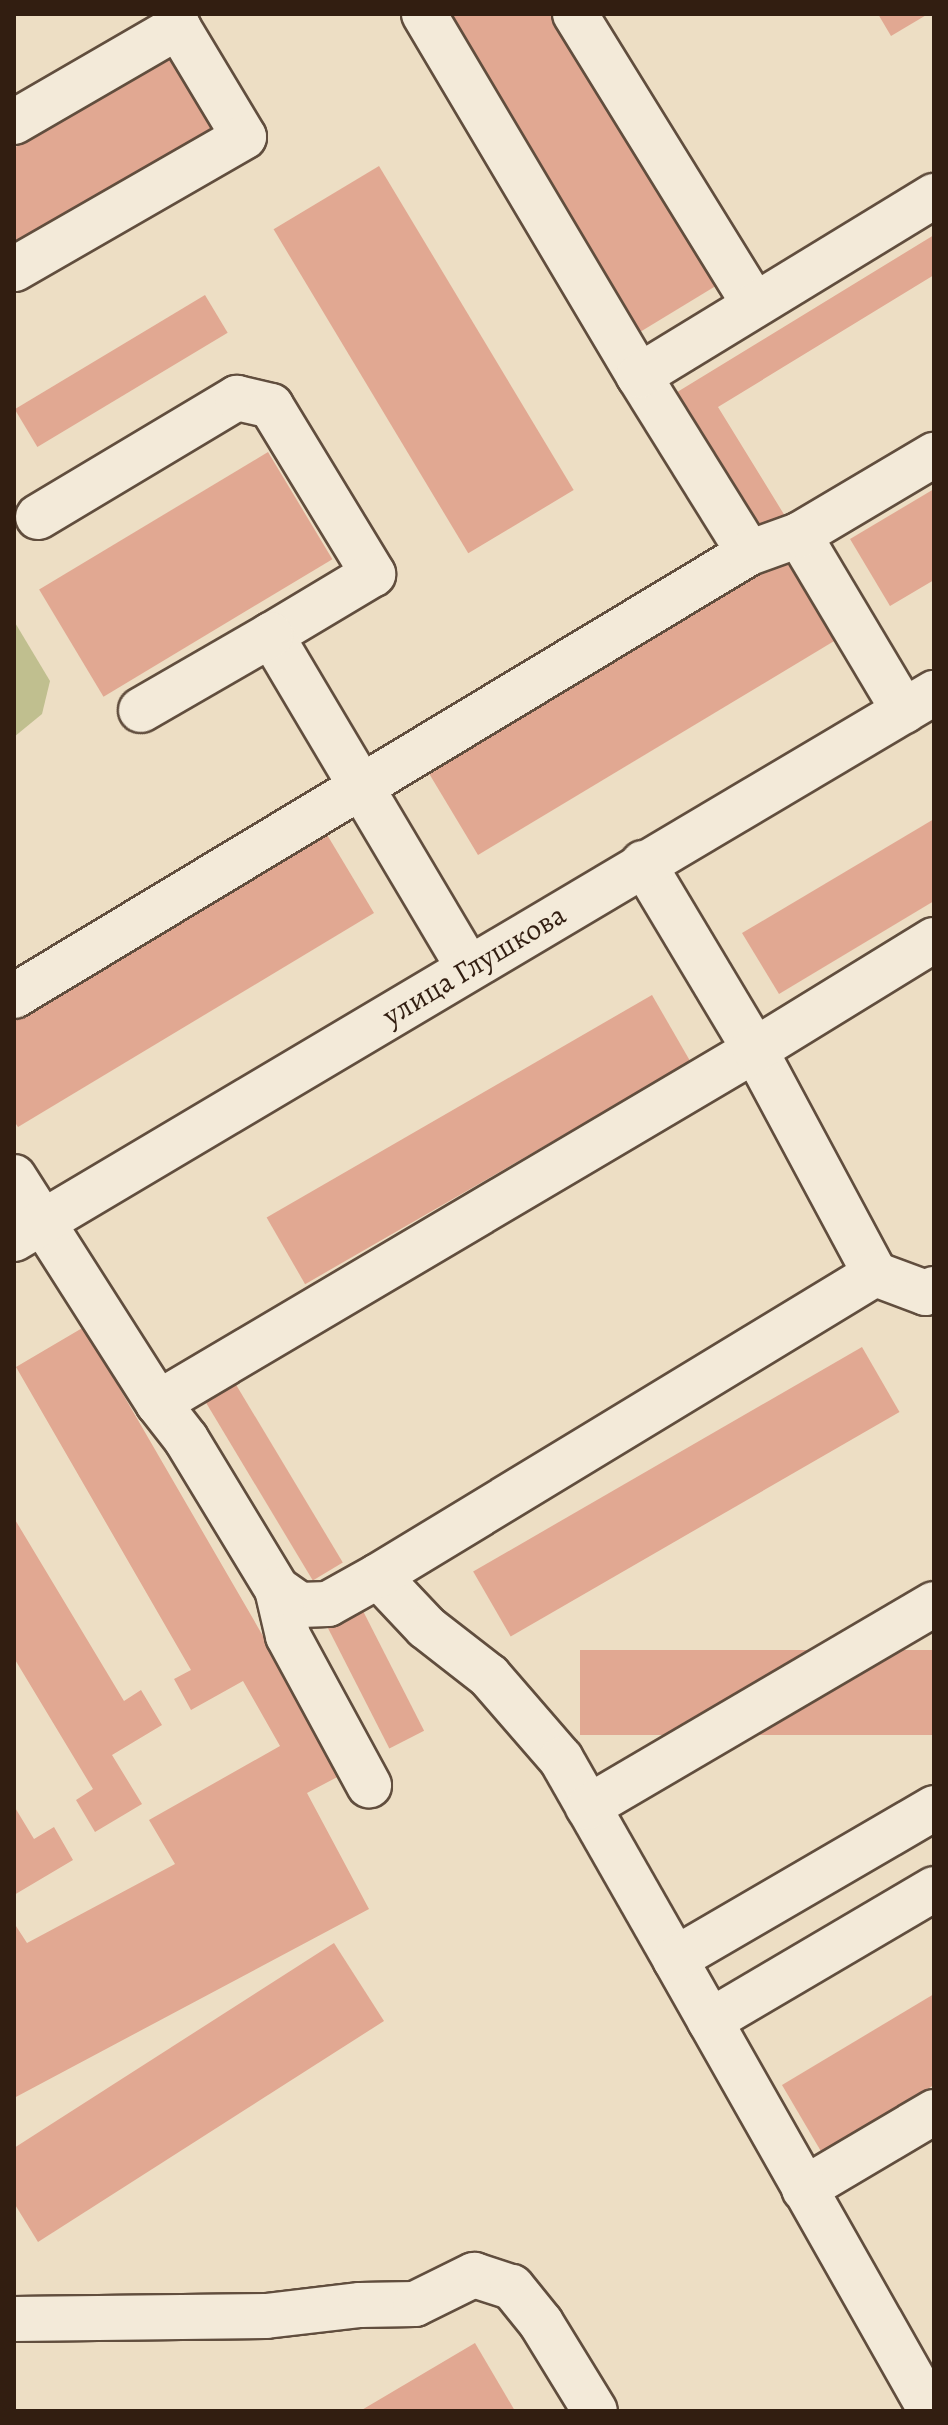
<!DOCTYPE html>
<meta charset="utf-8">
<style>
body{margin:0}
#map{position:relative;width:948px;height:2425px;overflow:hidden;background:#eddec4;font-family:Alegreya,serif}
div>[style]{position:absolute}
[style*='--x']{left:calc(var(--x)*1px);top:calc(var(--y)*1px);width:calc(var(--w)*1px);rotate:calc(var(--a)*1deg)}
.green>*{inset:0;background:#c0bf8f}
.building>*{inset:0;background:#e1a892;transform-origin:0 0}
.roads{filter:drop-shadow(2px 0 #614e3e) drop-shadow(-2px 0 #614e3e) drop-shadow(0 2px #614e3e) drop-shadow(0 -2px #614e3e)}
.minor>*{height:44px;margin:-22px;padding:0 22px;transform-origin:22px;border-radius:22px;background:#f3ead9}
span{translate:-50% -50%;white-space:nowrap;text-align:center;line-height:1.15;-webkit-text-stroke:8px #f3ead9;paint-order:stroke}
.street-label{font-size:30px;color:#321e11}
.frame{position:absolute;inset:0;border:16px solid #321e11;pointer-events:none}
</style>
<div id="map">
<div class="green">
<i style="clip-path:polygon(14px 621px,50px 681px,42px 714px,14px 737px)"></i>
</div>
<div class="building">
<i style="clip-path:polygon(448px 14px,556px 14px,719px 284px,640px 332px)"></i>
<i style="clip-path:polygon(878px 14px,928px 14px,891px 36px)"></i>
<i style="clip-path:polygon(170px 56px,214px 131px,14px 250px,14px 148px)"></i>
<i style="left:379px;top:166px;width:378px;height:123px;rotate:59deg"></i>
<i style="clip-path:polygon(934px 235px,934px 275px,718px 407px,785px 516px,758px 532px,674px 394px)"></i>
<i style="left:205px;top:295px;width:44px;height:222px;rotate:59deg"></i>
<i style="left:268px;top:452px;width:125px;height:267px;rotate:59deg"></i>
<i style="clip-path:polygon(934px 489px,934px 580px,890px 606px,850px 539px)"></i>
<i style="left:786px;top:558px;width:96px;height:417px;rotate:59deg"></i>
<i style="clip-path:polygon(934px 819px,934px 901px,779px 994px,742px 933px)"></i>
<i style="clip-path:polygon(326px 833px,374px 913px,18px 1127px,14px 1121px,14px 1021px)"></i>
<i style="left:652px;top:995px;width:77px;height:445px;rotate:60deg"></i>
<i style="clip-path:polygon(84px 1327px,343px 1774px,307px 1793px,369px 1909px,14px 2098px,14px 1923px,27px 1943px,175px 1864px,149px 1820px,280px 1746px,243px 1681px,191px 1710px,174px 1679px,191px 1670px,16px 1367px)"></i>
<i style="left:862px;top:1347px;width:75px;height:449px;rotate:60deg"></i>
<i style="left:229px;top:1373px;width:221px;height:35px;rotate:59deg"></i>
<i style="clip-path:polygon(14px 1518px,124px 1701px,141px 1690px,162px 1725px,112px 1755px,142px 1804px,95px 1832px,76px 1800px,93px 1789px,14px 1658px)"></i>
<i style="left:361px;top:1607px;width:139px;height:39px;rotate:63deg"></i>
<i style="left:934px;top:1650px;width:85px;height:354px;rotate:90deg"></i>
<i style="clip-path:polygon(14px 1806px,34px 1839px,54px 1827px,73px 1860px,14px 1895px)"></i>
<i style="clip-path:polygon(334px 1943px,384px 2021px,38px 2242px,14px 2203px,14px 2148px)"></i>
<i style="clip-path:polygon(934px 1994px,934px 2085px,822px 2153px,782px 2085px)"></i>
<i style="clip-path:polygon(475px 2343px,515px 2411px,360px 2411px)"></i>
</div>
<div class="roads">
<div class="minor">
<i style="--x:424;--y:14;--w:421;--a:59.3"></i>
<i style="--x:639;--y:376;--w:208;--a:58.1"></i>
<i style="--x:575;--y:14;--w:341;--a:58.3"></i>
<i style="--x:14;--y:122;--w:190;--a:-30.1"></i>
<i style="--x:178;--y:27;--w:128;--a:59"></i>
<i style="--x:244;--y:137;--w:265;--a:150.1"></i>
<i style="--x:639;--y:376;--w:346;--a:-31.4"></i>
<i style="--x:38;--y:517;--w:232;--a:-30.9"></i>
<i style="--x:237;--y:398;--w:35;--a:13"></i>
<i style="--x:271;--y:406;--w:197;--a:58.7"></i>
<i style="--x:373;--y:574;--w:119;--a:149.1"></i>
<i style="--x:271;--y:635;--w:387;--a:59.3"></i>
<i style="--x:799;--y:535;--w:205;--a:59.2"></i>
<i style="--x:141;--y:710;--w:150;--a:-30"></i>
<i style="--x:643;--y:863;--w:218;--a:59.1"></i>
<i style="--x:755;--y:1050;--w:254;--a:61.8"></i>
<i style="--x:875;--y:1274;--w:54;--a:20.4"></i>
<i style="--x:926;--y:1293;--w:9;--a:-27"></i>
<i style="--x:14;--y:996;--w:858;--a:-31.08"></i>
<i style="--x:749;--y:553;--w:53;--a:-19.8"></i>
<i style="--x:799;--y:535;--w:157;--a:-30.7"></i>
<i style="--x:14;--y:1177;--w:268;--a:57.5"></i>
<i style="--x:158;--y:1403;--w:46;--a:52.1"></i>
<i style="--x:186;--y:1439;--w:175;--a:58.8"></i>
<i style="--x:277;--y:1589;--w:28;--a:35"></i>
<i style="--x:300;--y:1605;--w:28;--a:-2"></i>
<i style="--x:328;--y:1604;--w:57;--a:-29.2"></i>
<i style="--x:378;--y:1576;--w:70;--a:46.7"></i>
<i style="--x:426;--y:1627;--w:80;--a:37.9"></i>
<i style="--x:489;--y:1676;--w:110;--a:49.1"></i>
<i style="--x:561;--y:1759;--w:230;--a:60.3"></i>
<i style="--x:14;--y:1239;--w:1070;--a:-30.69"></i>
<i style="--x:158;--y:1403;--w:694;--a:-30.6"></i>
<i style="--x:755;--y:1050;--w:210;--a:-31.6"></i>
<i style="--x:378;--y:1576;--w:582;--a:-31.28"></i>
<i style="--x:277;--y:1589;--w:48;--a:76.8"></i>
<i style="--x:288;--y:1636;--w:170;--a:61.5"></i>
<i style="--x:588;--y:1807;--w:401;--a:-30.4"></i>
<i style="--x:710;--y:2021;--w:260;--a:-30.5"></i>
<i style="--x:804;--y:2189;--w:151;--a:-30.6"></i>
<i style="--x:14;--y:2319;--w:252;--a:-0.7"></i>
<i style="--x:266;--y:2316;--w:95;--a:-6.7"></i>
<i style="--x:360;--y:2305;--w:55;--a:-1"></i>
<i style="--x:415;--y:2304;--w:66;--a:-26.2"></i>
<i style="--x:474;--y:2275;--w:40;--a:18"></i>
<i style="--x:512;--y:2287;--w:46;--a:51.1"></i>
<i style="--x:541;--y:2323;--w:103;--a:58.5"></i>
<i style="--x:931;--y:2411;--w:519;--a:-119.53"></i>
<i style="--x:675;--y:1959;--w:300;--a:-30.2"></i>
</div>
</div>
<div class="street-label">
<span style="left:474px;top:965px;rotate:-31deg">улица Глушкова</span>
</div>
<div class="frame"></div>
</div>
